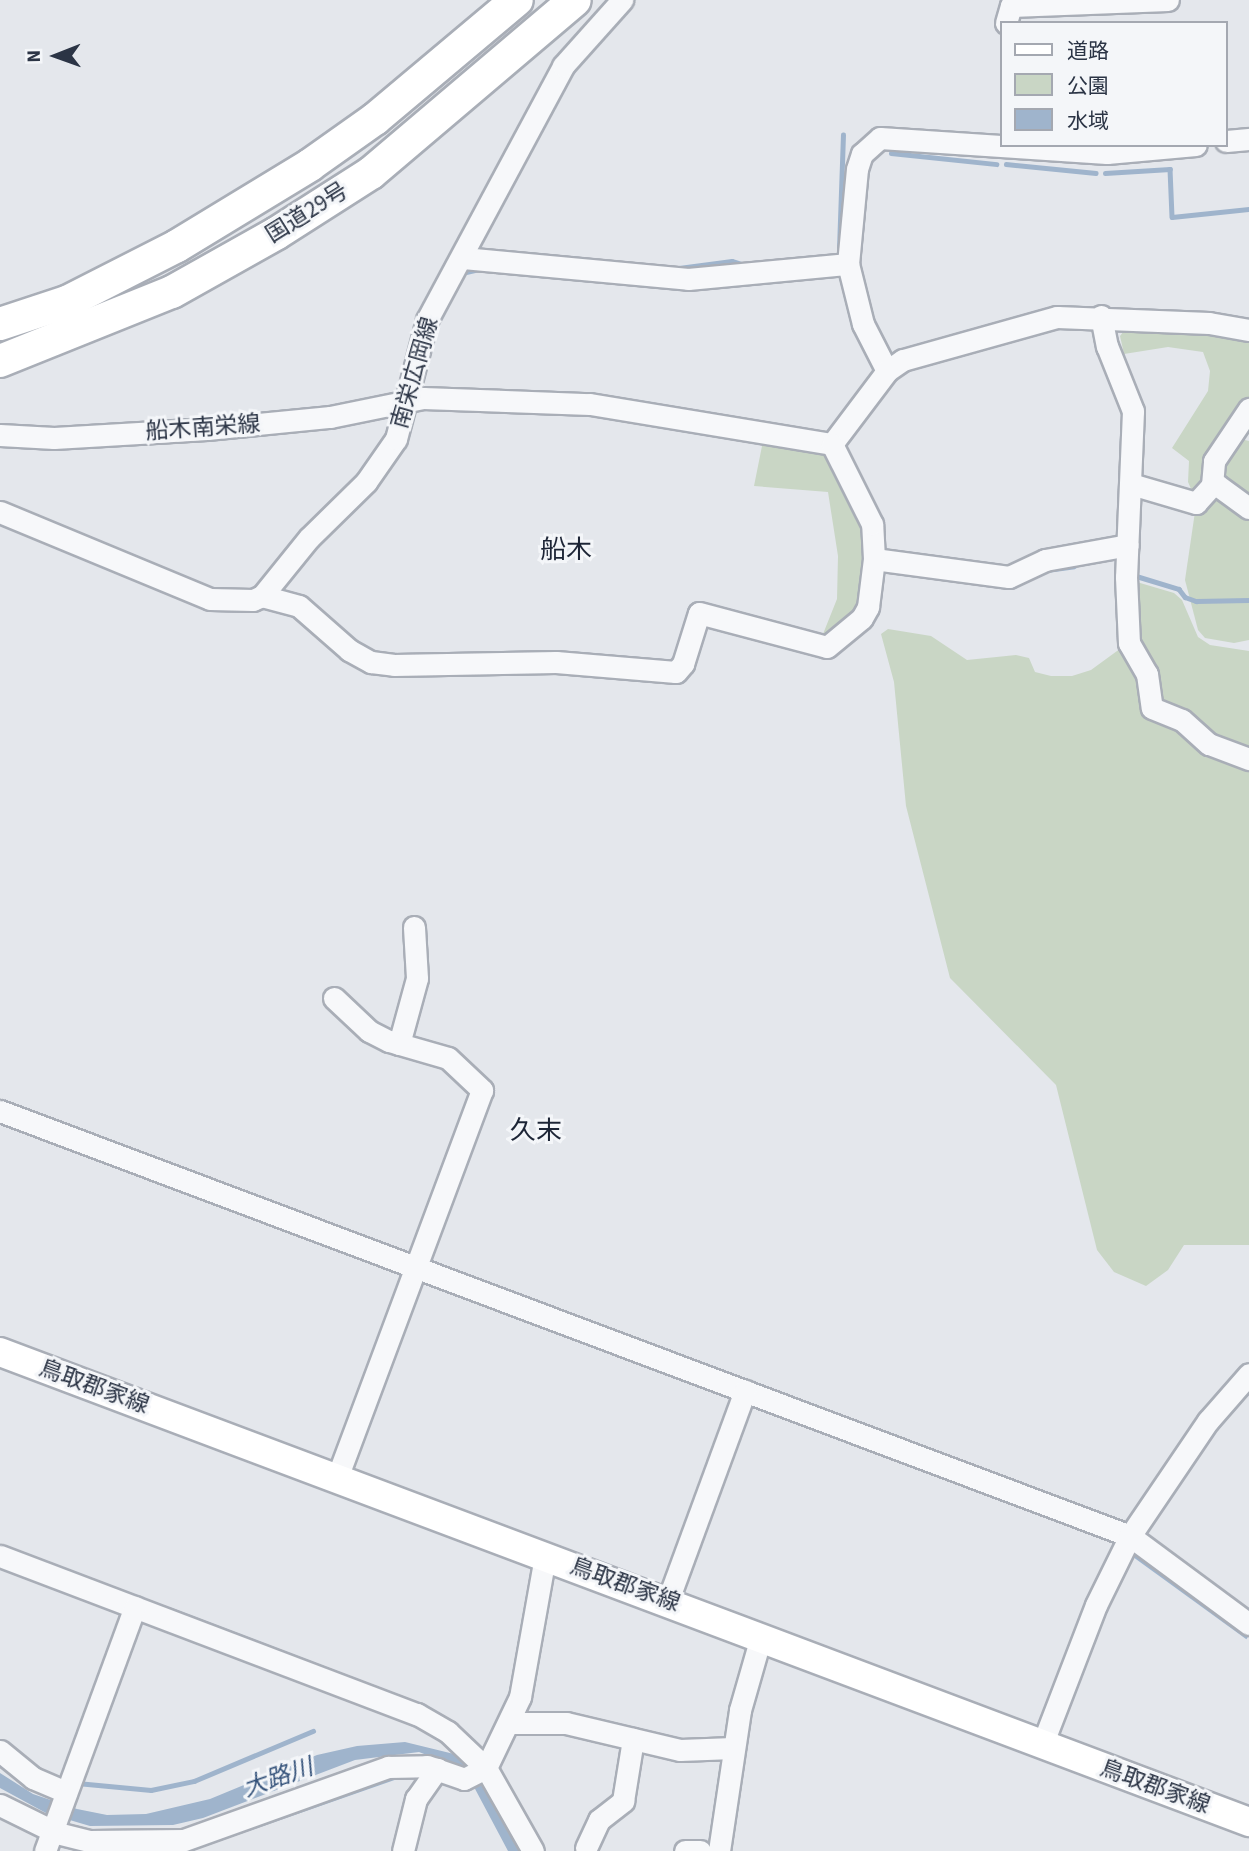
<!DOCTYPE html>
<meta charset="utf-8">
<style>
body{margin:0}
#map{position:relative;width:1249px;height:1851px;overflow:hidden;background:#e4e7ec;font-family:"Source Sans 3","Noto Sans JP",sans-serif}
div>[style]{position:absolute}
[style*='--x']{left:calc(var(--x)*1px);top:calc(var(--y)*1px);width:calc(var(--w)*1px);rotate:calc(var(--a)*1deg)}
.green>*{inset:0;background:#c9d6c5}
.water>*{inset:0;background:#9fb4cc;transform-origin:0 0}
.stream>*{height:4.5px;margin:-2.25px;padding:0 2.25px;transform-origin:2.25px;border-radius:2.25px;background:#9fb4cc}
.roads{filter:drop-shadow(2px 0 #a9aeb7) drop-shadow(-2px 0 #a9aeb7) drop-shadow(0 2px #a9aeb7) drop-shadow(0 -2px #a9aeb7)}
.minor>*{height:21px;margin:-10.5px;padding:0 10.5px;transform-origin:10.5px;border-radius:10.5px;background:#f7f8fa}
.major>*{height:28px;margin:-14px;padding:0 14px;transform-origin:14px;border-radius:14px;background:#fff}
.highway>*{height:32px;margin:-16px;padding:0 16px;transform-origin:16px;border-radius:16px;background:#fff}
span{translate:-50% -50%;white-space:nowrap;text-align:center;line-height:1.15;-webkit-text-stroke:6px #f4f6f9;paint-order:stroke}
.street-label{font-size:23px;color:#2b3445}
.water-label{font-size:24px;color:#34527a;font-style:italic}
.quarter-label{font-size:26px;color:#1d2536}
.legend{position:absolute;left:1000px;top:21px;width:228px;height:126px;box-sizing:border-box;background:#f4f6f9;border:2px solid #a4a8b1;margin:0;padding:9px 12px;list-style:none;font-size:21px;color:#2b3445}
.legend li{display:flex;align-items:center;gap:14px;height:35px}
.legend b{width:35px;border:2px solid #a4a8b1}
.north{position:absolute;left:21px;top:21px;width:70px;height:70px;-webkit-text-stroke:5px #f4f6f9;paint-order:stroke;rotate:269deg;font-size:19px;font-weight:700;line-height:28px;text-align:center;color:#2b3445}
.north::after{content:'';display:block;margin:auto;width:24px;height:32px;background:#2b3445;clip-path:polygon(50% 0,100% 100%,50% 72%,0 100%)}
</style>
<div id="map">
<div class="green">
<i style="clip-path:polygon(1127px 327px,1249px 334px,1249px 405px,1196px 500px,1188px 482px,1189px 461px,1172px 448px,1208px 391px,1210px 371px,1203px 352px,1168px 347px,1124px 354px,1120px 336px)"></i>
<i style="clip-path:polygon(1233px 437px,1249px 441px,1249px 505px,1227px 488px,1217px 463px)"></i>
<i style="clip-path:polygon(763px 441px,834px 458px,865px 525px,862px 610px,819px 644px,837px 599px,838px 556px,828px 492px,754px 486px)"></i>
<i style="clip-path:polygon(1212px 489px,1249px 510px,1249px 640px,1234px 643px,1205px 638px,1198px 630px,1185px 580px,1196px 505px)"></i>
<i style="clip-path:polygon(1130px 580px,1174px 593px,1182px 600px,1198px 637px,1210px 645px,1249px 651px,1249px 757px,1159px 710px,1138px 659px)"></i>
<i style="clip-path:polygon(888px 629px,931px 636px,967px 660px,1016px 655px,1029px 658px,1035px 672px,1051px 676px,1072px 676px,1091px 670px,1128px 643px,1149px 706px,1249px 762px,1249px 1245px,1184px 1245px,1168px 1270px,1146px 1286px,1114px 1272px,1097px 1250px,1056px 1085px,950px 978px,906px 806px,894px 682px,881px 634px)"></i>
</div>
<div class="water">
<i style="clip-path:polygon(750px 1403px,1114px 1541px,1113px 1543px,854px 1446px)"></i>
<i style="left:1130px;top:1551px;width:146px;height:3px;rotate:36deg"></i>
<i style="clip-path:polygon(405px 1742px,454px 1754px,483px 1777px,526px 1851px,508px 1851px,465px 1770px,419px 1752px,355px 1760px,203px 1818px,173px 1825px,90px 1826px,46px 1813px,0 1788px,0 1773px,33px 1794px,77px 1809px,107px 1815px,146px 1814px,210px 1799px,317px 1755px,357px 1746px)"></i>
<i style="clip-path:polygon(393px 1776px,406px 1776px,200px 1848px,154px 1851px,201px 1845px)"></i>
</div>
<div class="stream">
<i style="--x:891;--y:153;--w:106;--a:6"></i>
<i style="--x:1006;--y:164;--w:90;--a:5.7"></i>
<i style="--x:1105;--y:173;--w:65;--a:-3.5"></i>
<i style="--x:1170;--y:169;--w:48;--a:87.6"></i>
<i style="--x:1172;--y:217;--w:77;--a:-5.9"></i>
<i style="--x:839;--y:249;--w:114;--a:-88"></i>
<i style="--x:679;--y:268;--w:53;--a:-7.5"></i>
<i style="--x:732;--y:261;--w:10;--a:17"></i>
<i style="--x:466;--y:272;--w:13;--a:-13"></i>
<i style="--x:1047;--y:570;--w:27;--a:-8"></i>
<i style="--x:1133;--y:575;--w:48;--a:16.9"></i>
<i style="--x:1179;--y:589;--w:10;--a:53"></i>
<i style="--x:1185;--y:597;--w:12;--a:20"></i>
<i style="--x:1196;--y:601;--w:53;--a:-1.1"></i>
<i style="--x:169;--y:1609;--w:261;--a:20.9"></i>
<i style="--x:77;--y:1783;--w:74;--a:5.4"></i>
<i style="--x:151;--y:1790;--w:44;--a:-11.8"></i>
<i style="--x:194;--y:1781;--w:129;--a:-22.8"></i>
</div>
<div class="roads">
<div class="minor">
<i style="--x:1006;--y:23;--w:18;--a:-74"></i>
<i style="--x:1011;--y:6;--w:157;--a:-2.2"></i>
<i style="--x:1226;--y:141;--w:23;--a:-5"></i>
<i style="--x:463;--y:258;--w:226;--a:5.3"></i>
<i style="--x:688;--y:279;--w:161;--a:-5.4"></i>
<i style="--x:1101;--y:316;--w:31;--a:79"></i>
<i style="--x:1107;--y:346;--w:70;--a:68.2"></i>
<i style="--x:1133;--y:411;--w:166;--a:92.4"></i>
<i style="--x:1126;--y:577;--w:66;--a:87.4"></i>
<i style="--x:1129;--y:643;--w:36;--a:60"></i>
<i style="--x:1147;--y:674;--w:34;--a:82"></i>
<i style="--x:1152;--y:708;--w:32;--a:22"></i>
<i style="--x:1182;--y:720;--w:36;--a:42"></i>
<i style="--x:1209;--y:744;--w:43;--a:20.6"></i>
<i style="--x:887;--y:371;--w:53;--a:-117.1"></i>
<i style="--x:863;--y:324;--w:62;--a:-104"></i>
<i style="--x:848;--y:264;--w:95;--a:-84.6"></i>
<i style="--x:857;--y:169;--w:16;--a:-72"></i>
<i style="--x:862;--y:154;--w:24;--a:-42"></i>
<i style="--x:880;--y:138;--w:227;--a:3.8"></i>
<i style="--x:1107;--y:153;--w:89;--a:-5.1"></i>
<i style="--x:0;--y:435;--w:54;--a:3.2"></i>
<i style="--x:54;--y:438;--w:153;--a:-3.4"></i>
<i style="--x:207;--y:429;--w:124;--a:-5.6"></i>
<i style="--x:330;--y:417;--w:95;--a:-11.5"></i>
<i style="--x:423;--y:398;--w:167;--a:2.1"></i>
<i style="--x:590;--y:404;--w:245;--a:9.4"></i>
<i style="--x:832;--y:444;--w:91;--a:-53"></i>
<i style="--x:887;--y:371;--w:19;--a:-35"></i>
<i style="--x:903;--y:360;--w:160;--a:-15.6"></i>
<i style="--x:1057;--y:317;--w:152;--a:2.3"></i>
<i style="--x:1209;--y:323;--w:41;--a:9.9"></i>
<i style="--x:1131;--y:484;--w:68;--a:16.3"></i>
<i style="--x:1196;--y:503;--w:24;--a:-48"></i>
<i style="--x:1212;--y:485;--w:5;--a:0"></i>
<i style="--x:1217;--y:485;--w:39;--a:36"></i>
<i style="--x:1212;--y:485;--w:24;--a:-85"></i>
<i style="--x:1214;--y:461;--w:63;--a:-56.1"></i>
<i style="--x:0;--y:512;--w:227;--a:22.5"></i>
<i style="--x:210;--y:599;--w:43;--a:1.3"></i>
<i style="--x:253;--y:600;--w:10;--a:-24"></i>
<i style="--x:262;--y:596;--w:75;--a:-51"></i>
<i style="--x:309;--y:538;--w:80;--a:-44.5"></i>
<i style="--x:366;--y:482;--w:52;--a:-55.1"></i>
<i style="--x:396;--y:439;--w:123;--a:-75.4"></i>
<i style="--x:427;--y:320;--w:288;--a:-61.8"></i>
<i style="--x:563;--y:66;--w:89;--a:-48.2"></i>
<i style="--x:874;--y:559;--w:136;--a:7.6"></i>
<i style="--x:1009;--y:577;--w:40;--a:-25"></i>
<i style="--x:1045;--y:560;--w:84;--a:-10.2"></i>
<i style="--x:262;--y:596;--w:38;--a:15"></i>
<i style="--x:299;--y:606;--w:67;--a:41.3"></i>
<i style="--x:349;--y:650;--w:25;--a:29"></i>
<i style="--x:371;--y:662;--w:23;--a:7"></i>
<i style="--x:394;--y:665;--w:162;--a:-1.1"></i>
<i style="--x:556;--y:662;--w:120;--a:4.8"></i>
<i style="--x:676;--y:672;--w:11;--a:-49"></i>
<i style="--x:683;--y:664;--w:53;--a:-72.6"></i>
<i style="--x:699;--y:613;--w:132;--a:14.9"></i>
<i style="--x:827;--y:647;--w:45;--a:-39.6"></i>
<i style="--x:862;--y:618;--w:13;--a:-61"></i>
<i style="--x:868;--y:607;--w:48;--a:-82.9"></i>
<i style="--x:874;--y:559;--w:35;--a:-93"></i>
<i style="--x:872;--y:524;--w:89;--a:-116.6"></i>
<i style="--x:334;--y:998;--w:48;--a:43.3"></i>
<i style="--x:369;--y:1031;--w:22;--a:27"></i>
<i style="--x:389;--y:1041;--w:61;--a:16.1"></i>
<i style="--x:448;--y:1058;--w:47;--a:43.3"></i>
<i style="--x:482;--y:1090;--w:414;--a:110.5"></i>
<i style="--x:399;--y:1044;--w:68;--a:-74.7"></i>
<i style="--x:417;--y:978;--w:51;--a:-93.4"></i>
<i style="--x:0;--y:1111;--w:1207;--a:20.61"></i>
<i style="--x:1130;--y:1536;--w:148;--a:36.5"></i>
<i style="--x:0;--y:1556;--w:446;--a:20.8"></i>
<i style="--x:417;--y:1714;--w:36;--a:30"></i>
<i style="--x:448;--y:1732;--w:52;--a:43.5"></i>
<i style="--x:486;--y:1768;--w:95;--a:60.5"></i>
<i style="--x:668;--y:1600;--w:223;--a:-69.8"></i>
<i style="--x:510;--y:1723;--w:56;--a:0"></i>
<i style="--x:566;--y:1723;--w:117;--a:13.3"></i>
<i style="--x:680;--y:1750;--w:53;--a:-2.2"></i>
<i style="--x:1042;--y:1745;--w:150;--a:-68.9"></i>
<i style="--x:1096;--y:1605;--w:77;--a:-63.8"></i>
<i style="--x:1130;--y:1536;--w:139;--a:-55.9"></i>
<i style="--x:1208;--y:1421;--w:62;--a:-48.9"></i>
<i style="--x:0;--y:1751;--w:43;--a:39.3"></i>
<i style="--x:33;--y:1778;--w:36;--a:23"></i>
<i style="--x:0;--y:1805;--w:64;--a:26.2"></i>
<i style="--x:57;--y:1833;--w:34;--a:14"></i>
<i style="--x:90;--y:1841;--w:94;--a:-0.6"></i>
<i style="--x:184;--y:1840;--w:217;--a:-19.7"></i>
<i style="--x:388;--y:1767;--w:39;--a:-1"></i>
<i style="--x:427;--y:1766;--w:39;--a:19"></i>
<i style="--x:464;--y:1779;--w:25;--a:-27"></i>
<i style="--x:486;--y:1768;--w:79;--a:-64.4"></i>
<i style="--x:520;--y:1697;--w:143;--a:-79.9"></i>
<i style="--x:586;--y:1848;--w:31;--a:-65"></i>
<i style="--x:599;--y:1820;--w:31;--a:-38"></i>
<i style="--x:623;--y:1801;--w:63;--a:-80.8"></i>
<i style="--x:45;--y:1851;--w:260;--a:-69.8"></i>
<i style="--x:403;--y:1851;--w:54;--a:-76"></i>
<i style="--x:416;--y:1799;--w:37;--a:-55"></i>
<i style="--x:685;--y:1851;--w:15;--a:0"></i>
<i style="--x:719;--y:1851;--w:143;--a:-81.5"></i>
<i style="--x:740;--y:1710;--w:76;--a:-74"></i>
</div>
<div class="major">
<i style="--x:0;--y:1352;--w:1335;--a:20.62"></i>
</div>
<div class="highway">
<i style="--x:0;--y:324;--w:71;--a:-18.2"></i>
<i style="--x:67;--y:302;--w:123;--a:-27"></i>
<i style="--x:177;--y:246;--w:156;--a:-31.3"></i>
<i style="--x:310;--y:165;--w:80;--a:-35.3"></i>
<i style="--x:375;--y:119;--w:185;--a:-40"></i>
<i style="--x:0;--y:361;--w:185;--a:-21.9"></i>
<i style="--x:172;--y:292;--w:120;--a:-29.3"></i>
<i style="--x:277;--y:233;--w:112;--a:-32.6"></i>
<i style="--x:371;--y:173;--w:267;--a:-40.3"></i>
</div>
</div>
<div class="street-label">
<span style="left:307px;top:213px;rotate:-32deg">国道29号</span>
<span style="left:415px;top:373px;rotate:-74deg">南栄広岡線</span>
<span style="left:203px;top:428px;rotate:-4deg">船木南栄線</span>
<span style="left:94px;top:1387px;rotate:20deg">鳥取郡家線</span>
<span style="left:625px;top:1585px;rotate:20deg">鳥取郡家線</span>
<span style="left:1155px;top:1787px;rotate:20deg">鳥取郡家線</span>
</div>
<div class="water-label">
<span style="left:278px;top:1778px;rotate:-19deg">大路川</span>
</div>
<div class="quarter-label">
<span style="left:566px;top:550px">船木</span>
<span style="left:536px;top:1131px">久末</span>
</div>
<ul class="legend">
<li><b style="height:9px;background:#fff"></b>道路</li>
<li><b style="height:19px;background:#c9d6c5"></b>公園</li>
<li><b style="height:19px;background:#9fb4cc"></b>水域</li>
</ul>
<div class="north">N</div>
</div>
